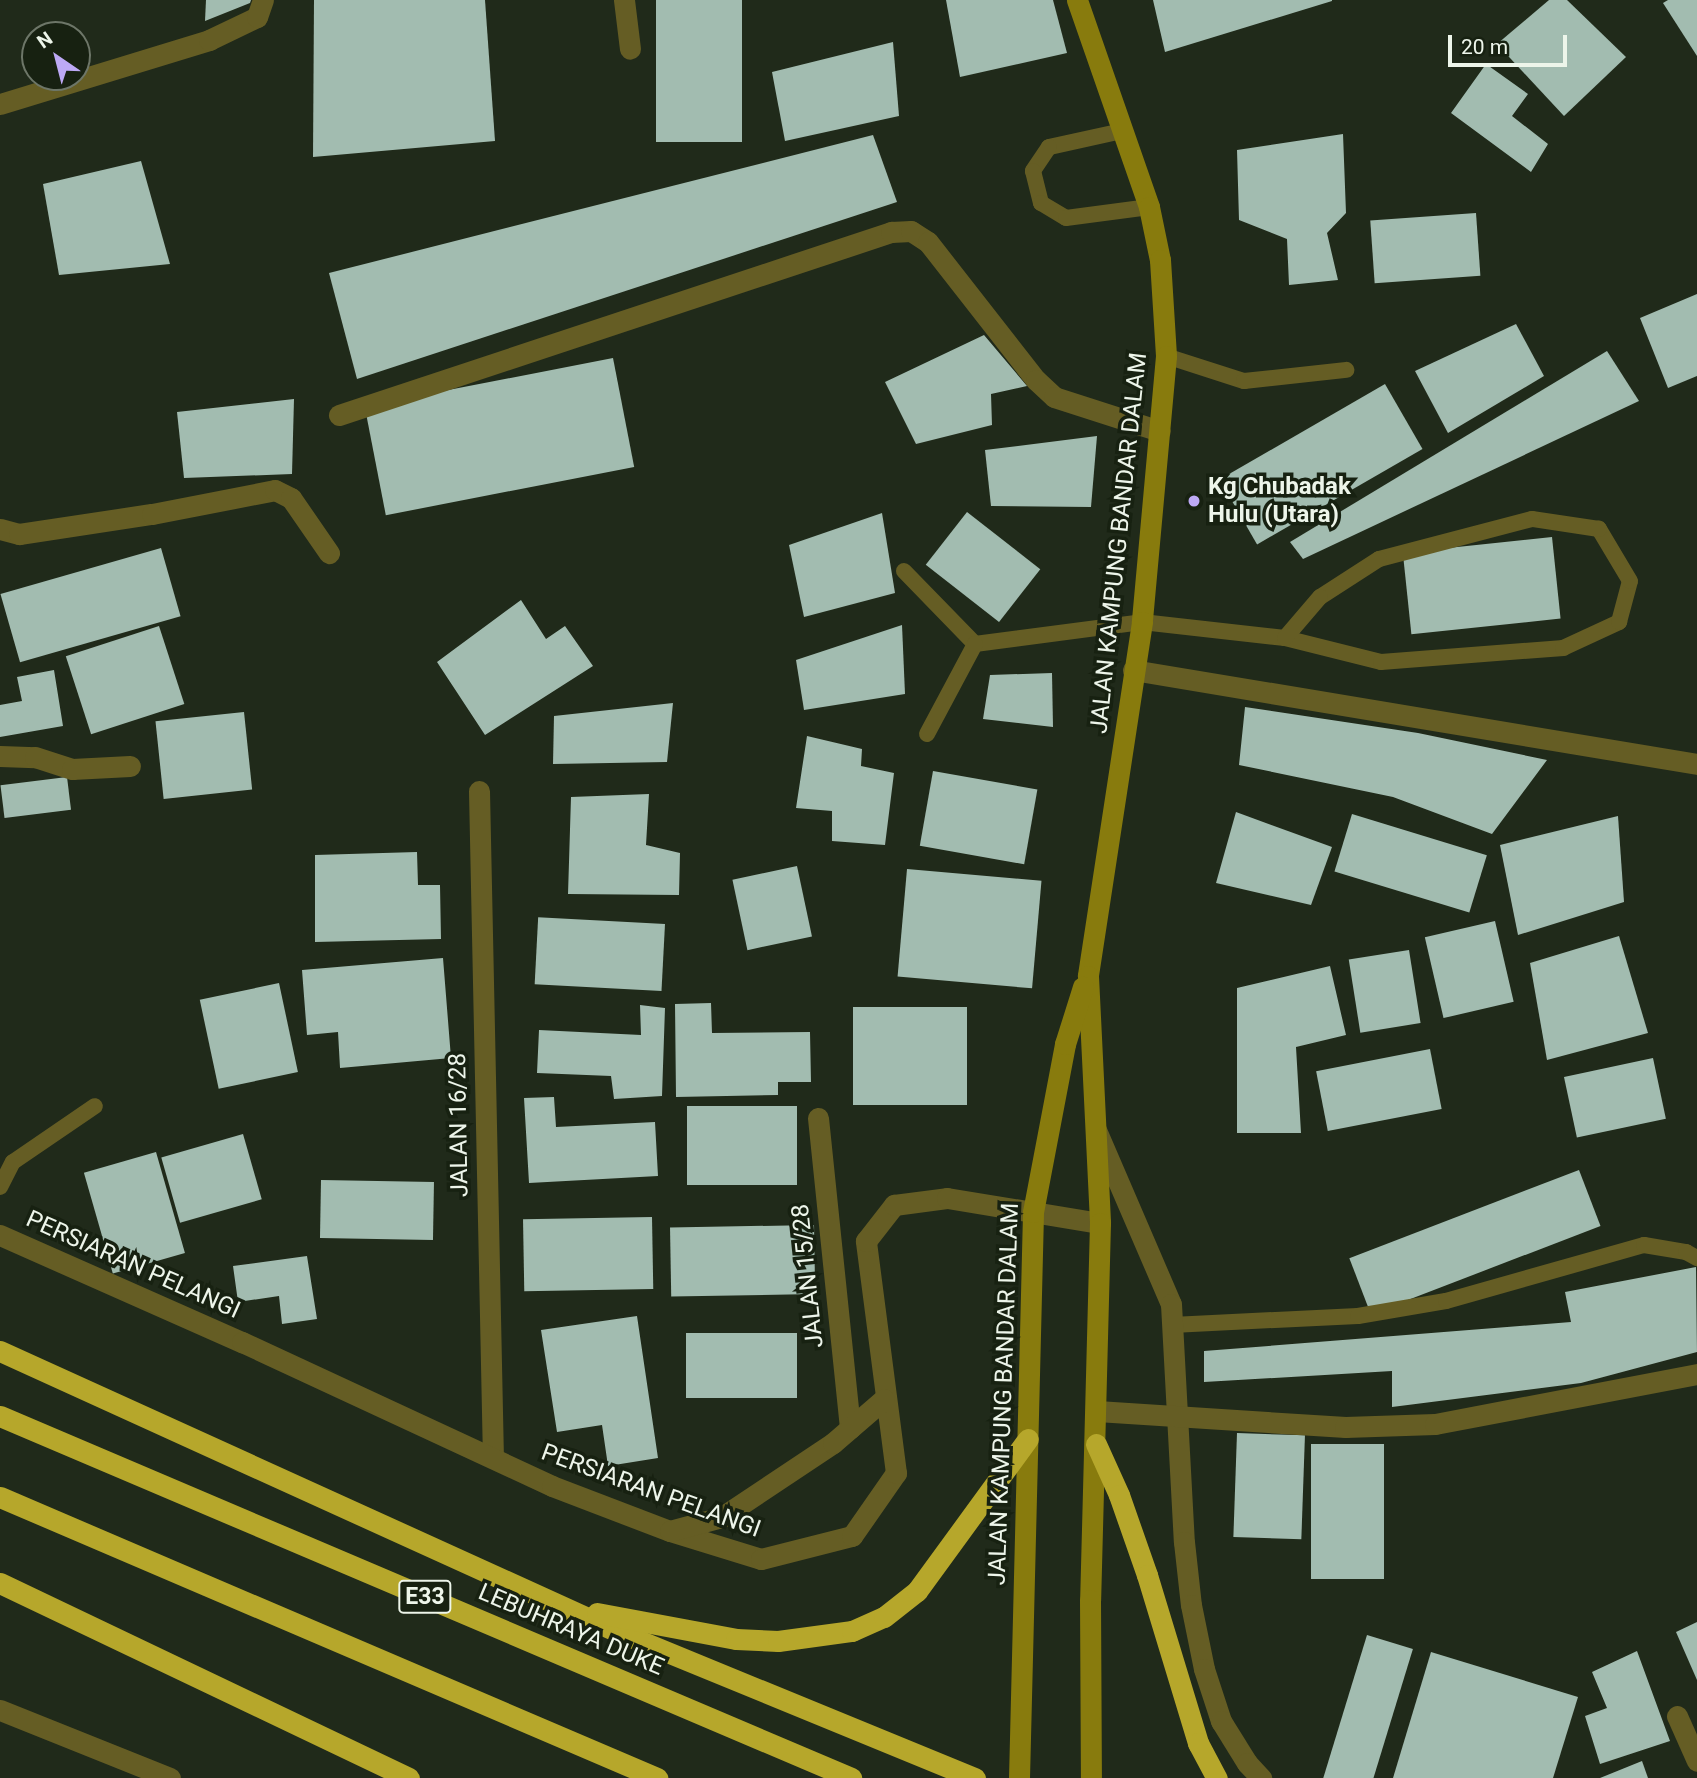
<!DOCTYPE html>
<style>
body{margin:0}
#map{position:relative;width:1697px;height:1778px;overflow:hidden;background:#202a1a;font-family:Roboto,sans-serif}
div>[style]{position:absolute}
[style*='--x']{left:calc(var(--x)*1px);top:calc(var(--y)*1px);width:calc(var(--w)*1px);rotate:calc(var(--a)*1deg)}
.building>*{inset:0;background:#a2bcb0;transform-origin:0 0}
.lane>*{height:16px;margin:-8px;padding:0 8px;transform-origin:8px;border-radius:8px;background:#655d24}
.street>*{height:21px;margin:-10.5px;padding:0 10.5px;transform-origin:10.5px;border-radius:10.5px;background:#655d24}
.secondary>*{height:21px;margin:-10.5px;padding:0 10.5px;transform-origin:10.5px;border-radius:10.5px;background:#887b0d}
.highway>*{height:21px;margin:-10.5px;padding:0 10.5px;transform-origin:10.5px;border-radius:10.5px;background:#b6a72b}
.dots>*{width:19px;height:19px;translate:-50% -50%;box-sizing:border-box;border:4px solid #172111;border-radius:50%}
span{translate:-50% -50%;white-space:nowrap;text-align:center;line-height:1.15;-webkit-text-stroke:7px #172111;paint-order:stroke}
.shield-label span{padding:2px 5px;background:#172111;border:2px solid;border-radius:5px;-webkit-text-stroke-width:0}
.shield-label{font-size:23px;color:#edf5ea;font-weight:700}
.poi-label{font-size:24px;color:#edf5ea;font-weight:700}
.left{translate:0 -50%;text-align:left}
.street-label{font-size:24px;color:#edf5ea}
.north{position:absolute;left:21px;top:21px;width:70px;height:70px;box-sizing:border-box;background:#172111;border:2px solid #6d7668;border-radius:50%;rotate:325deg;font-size:19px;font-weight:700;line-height:28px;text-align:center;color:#edf5ea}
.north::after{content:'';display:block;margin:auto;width:24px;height:32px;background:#bda9f5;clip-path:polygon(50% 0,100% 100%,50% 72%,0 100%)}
.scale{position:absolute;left:1448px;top:35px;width:119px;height:32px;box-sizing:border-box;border:4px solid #edf5ea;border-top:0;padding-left:9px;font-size:21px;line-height:24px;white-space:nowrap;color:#edf5ea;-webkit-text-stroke:5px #172111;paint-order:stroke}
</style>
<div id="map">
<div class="building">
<i style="clip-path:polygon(206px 0,251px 0,250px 3px,205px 21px)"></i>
<i style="clip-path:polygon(314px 0,485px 0,495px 141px,313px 157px)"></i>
<i style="left:656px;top:0;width:86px;height:142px"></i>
<i style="clip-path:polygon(946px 0,1053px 0,1067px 53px,960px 77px)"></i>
<i style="clip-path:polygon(1153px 0,1332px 0,1332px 1px,1165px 52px)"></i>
<i style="clip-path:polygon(1549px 0,1567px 0,1626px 57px,1564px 116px,1497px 44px)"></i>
<i style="clip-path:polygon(1668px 0,1697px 0,1697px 56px,1663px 3px)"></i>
<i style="clip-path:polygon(893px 42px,899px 116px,785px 141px,772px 72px)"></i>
<i style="clip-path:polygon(1486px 64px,1528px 94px,1512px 116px,1548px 144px,1531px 172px,1451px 113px)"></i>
<i style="clip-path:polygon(1343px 134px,1346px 213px,1327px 233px,1338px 280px,1289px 285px,1287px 239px,1239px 220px,1237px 150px)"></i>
<i style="clip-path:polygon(873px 135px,897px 202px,357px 379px,329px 273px)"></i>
<i style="clip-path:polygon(141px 161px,170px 264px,59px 275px,43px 184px)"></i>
<i style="left:1476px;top:213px;width:63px;height:106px;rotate:86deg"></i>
<i style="clip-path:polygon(1697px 294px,1697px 376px,1668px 388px,1640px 318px)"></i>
<i style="clip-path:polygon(1516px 324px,1544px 376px,1448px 433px,1415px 371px)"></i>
<i style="clip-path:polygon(984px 335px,1027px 386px,991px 394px,992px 425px,916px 444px,885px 382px)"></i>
<i style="clip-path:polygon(1607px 351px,1639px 401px,1303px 559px,1290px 542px)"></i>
<i style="left:613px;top:358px;width:111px;height:253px;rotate:79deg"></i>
<i style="left:1385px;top:384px;width:75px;height:191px;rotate:60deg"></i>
<i style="clip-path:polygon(294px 399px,292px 474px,184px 478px,177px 412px)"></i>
<i style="clip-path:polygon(1097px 436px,1091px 507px,991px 506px,985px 450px)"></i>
<i style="left:967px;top:512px;width:93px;height:67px;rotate:38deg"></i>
<i style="clip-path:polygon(882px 513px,895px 593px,804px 617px,789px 545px)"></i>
<i style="left:1552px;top:537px;width:82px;height:150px;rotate:84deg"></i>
<i style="left:161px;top:548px;width:71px;height:167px;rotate:74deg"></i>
<i style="clip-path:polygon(521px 600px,546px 639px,565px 626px,593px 666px,485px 735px,437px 662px)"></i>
<i style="clip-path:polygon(902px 625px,905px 694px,804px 710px,796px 660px)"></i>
<i style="left:159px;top:626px;width:82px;height:98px;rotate:72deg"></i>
<i style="clip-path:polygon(54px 670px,63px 726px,0 737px,0 705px,22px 701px,17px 677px)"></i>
<i style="clip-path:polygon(1052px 673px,1053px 727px,983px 719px,990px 675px)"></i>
<i style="clip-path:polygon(673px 703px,667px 762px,553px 764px,554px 716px)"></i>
<i style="clip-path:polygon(1245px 707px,1418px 733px,1547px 760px,1492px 834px,1393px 797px,1239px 765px)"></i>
<i style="left:244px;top:712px;width:78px;height:89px;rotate:84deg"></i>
<i style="clip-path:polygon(807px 736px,862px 749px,861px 766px,894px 773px,885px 845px,832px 841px,832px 811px,796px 808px)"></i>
<i style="left:933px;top:771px;width:106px;height:76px;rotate:10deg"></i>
<i style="left:67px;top:777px;width:33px;height:67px;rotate:83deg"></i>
<i style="clip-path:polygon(649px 794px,646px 845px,680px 853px,679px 895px,568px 894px,571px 797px)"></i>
<i style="clip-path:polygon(1236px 812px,1332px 847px,1311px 905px,1216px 883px)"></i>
<i style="left:1352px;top:814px;width:141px;height:60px;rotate:17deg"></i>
<i style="clip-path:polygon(1618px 816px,1624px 902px,1518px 935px,1500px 845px)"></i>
<i style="clip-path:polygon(417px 852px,418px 885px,440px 885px,441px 939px,315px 942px,315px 855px)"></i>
<i style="left:797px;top:866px;width:72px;height:66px;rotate:78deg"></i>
<i style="left:907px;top:869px;width:135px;height:108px;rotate:5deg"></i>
<i style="left:1495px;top:921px;width:83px;height:72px;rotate:77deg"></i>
<i style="left:665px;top:924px;width:67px;height:127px;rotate:93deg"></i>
<i style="clip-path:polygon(1619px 936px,1648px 1033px,1547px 1060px,1530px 963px)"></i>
<i style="left:1409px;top:950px;width:74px;height:61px;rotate:81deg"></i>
<i style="clip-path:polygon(443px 958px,451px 1058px,340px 1068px,338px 1032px,307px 1035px,302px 970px)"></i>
<i style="clip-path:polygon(1330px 966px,1346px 1035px,1296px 1047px,1301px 1133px,1237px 1133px,1237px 988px)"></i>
<i style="left:279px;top:983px;width:91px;height:81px;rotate:78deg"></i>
<i style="clip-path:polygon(711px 1003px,712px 1033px,810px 1032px,811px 1082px,778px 1082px,778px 1095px,676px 1097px,675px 1004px)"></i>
<i style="clip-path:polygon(640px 1005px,665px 1008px,662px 1096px,614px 1099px,611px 1076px,537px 1073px,539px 1030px,641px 1035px)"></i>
<i style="left:967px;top:1007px;width:98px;height:114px;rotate:90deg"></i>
<i style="left:1430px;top:1049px;width:61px;height:116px;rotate:79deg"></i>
<i style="left:1653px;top:1058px;width:62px;height:91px;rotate:78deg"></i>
<i style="clip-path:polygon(554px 1097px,556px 1127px,655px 1122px,658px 1176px,529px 1183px,524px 1098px)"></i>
<i style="left:797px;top:1106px;width:79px;height:110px;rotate:90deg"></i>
<i style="left:243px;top:1134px;width:68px;height:85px;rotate:74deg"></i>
<i style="left:156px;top:1152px;width:105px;height:75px;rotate:74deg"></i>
<i style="left:1579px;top:1170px;width:60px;height:246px;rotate:69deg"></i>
<i style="left:321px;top:1180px;width:113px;height:58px;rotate:1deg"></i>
<i style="left:652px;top:1217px;width:72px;height:129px;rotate:89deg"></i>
<i style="left:814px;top:1225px;width:69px;height:144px;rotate:89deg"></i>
<i style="clip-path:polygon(307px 1256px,317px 1319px,282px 1324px,279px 1296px,238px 1302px,233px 1266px)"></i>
<i style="clip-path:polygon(1696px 1267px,1697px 1352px,1581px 1383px,1392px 1407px,1392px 1371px,1204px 1382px,1204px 1351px,1571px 1322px,1565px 1292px)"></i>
<i style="clip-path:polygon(637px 1316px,658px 1458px,608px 1466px,602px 1425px,557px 1432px,541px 1330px)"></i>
<i style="left:797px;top:1333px;width:65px;height:111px;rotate:90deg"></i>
<i style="left:1237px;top:1433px;width:68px;height:104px;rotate:2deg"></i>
<i style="left:1384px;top:1444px;width:135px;height:73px;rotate:90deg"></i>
<i style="clip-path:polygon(1697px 1622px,1697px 1680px,1676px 1632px)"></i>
<i style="left:1367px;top:1635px;width:48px;height:151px;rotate:17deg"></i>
<i style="clip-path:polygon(1637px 1651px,1670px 1741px,1600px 1764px,1585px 1716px,1607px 1708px,1592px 1672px)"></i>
<i style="clip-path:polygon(1431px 1652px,1578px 1697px,1553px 1778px,1393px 1778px)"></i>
<i style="clip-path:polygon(1642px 1761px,1648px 1778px,1600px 1778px)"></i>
</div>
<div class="lane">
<i style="--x:1122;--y:131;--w:75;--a:167.6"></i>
<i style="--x:1049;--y:147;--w:29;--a:124"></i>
<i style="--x:1033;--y:171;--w:33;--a:76"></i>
<i style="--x:1041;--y:203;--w:29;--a:31"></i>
<i style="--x:1066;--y:218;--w:84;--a:-7.5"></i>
<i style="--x:1166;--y:356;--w:82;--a:17.8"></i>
<i style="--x:1244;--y:381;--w:103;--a:-6.2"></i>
<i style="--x:904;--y:571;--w:102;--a:45.8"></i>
<i style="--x:975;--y:644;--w:168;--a:-7.5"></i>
<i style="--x:1142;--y:622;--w:144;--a:6.4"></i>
<i style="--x:1285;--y:638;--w:99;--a:14"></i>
<i style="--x:1381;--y:662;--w:183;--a:-4.4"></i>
<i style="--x:1563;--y:648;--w:62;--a:-24.9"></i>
<i style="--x:1619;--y:622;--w:42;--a:-75"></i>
<i style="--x:1630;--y:581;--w:61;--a:-120.8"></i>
<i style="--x:1599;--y:529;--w:68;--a:-171.5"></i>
<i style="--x:1532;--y:519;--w:158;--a:165.3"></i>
<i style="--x:1379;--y:559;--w:70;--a:147.2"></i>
<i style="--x:1320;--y:597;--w:54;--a:130.5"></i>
<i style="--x:927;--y:734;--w:102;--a:-61.9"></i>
<i style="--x:0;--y:1187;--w:28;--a:-63"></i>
<i style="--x:13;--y:1162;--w:99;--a:-34.3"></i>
<i style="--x:1172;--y:1325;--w:186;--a:-2.8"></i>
<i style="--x:1358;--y:1316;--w:89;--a:-9.7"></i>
<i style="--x:1446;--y:1301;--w:206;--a:-15.8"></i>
<i style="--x:1644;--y:1245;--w:43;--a:9.5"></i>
<i style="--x:1686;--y:1252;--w:13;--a:29"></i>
</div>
<div class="street">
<i style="--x:624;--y:0;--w:49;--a:83"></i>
<i style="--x:0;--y:104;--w:219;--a:-17"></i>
<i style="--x:209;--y:40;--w:53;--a:-25.6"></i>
<i style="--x:257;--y:17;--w:18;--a:-71"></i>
<i style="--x:339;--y:415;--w:582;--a:-18.34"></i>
<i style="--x:891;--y:232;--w:20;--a:-3"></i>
<i style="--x:911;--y:231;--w:20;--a:33"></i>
<i style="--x:928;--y:242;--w:175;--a:52"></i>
<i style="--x:1036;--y:380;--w:25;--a:43"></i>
<i style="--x:1054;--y:397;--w:111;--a:17.8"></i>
<i style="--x:0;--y:529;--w:20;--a:15"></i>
<i style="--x:19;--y:534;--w:134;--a:-8.6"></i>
<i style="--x:152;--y:514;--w:125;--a:-11"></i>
<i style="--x:275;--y:490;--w:18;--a:27"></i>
<i style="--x:291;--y:498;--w:67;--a:55.4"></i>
<i style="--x:1133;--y:670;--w:572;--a:9.46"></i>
<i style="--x:0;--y:756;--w:35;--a:2"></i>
<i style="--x:35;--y:757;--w:39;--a:18"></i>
<i style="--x:72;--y:769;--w:58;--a:-3"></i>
<i style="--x:479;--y:791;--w:667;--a:88.8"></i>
<i style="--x:818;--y:1118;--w:312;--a:84.1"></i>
<i style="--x:1096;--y:1130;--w:189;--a:66.7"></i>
<i style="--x:1171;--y:1304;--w:238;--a:86.9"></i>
<i style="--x:1184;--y:1542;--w:63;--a:83.7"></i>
<i style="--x:1191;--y:1605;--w:65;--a:78.5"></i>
<i style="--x:1204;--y:1669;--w:55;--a:71.9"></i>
<i style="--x:1221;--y:1721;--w:49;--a:58.2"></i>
<i style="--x:1247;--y:1763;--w:21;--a:47"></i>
<i style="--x:0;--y:1235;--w:265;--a:23.9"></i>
<i style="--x:242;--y:1342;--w:342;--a:24.9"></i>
<i style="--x:552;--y:1486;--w:126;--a:20.9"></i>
<i style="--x:670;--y:1531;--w:95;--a:17.1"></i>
<i style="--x:761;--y:1559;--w:94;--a:-14.2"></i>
<i style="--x:852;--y:1536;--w:77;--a:-55.1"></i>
<i style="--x:896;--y:1473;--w:234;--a:-97.4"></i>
<i style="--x:866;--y:1241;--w:46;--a:-52.1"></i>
<i style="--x:894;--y:1205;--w:53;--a:-7.5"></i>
<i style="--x:947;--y:1198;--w:155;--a:9.3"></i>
<i style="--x:1097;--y:1411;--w:249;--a:3.7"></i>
<i style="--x:1345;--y:1427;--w:90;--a:-1.9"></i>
<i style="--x:1435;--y:1424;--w:267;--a:-10.8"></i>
<i style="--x:670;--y:1531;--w:54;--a:-15.1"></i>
<i style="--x:722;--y:1517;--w:133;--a:-33.7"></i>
<i style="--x:833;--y:1443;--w:67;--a:-40.8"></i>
<i style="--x:0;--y:1710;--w:183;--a:21.8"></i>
<i style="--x:1677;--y:1716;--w:49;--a:66"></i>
</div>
<div class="secondary">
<i style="--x:1077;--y:0;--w:219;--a:70.8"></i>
<i style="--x:1149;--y:207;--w:54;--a:78.3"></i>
<i style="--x:1160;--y:260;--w:96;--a:86.4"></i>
<i style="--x:1166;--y:356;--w:267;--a:95.2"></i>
<i style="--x:1142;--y:622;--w:358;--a:98.7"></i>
<i style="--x:1088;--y:976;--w:247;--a:87.2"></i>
<i style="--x:1100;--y:1223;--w:377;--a:91.5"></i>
<i style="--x:1090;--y:1600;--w:178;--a:89.7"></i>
<i style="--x:1019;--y:1778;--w:566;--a:-88.58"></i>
<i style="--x:1033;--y:1212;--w:171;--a:-79.2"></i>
<i style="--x:1065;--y:1044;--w:60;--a:-72.5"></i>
</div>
<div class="highway">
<i style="--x:0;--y:1351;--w:677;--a:24.44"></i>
<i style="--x:616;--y:1631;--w:388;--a:22.3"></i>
<i style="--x:0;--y:1416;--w:925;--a:23.04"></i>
<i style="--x:1096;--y:1444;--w:56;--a:65.7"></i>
<i style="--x:1119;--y:1495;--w:85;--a:70.7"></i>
<i style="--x:1147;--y:1575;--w:176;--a:73.1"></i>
<i style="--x:1198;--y:1743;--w:40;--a:62"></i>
<i style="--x:0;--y:1497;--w:715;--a:23.16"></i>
<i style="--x:0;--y:1583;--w:453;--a:25.5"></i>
<i style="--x:597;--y:1613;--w:141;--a:10.6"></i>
<i style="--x:736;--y:1639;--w:42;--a:2.7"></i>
<i style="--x:778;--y:1641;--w:75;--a:-7.7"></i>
<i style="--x:852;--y:1631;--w:35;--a:-24"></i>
<i style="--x:884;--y:1617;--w:42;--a:-38.2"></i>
<i style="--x:917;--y:1591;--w:188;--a:-53.9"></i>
</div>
<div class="dots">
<i style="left:1194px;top:501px;background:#bda9f5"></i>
</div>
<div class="shield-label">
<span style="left:425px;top:1597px">E33</span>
</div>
<div class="poi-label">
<span class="left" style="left:1208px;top:501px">Kg Chubadak<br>Hulu (Utara)</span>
</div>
<div class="street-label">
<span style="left:1119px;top:543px;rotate:-84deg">JALAN KAMPUNG BANDAR DALAM</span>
<span style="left:459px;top:1125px;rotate:-91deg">JALAN 16/28</span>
<span style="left:133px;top:1265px;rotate:24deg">PERSIARAN PELANGI</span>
<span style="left:808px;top:1276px;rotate:-96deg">JALAN 15/28</span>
<span style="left:1004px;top:1394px;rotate:-88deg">JALAN KAMPUNG BANDAR DALAM</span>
<span style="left:651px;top:1491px;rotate:20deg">PERSIARAN PELANGI</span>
<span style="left:571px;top:1630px;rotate:23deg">LEBUHRAYA DUKE</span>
</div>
<div class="north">N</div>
<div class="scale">20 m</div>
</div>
